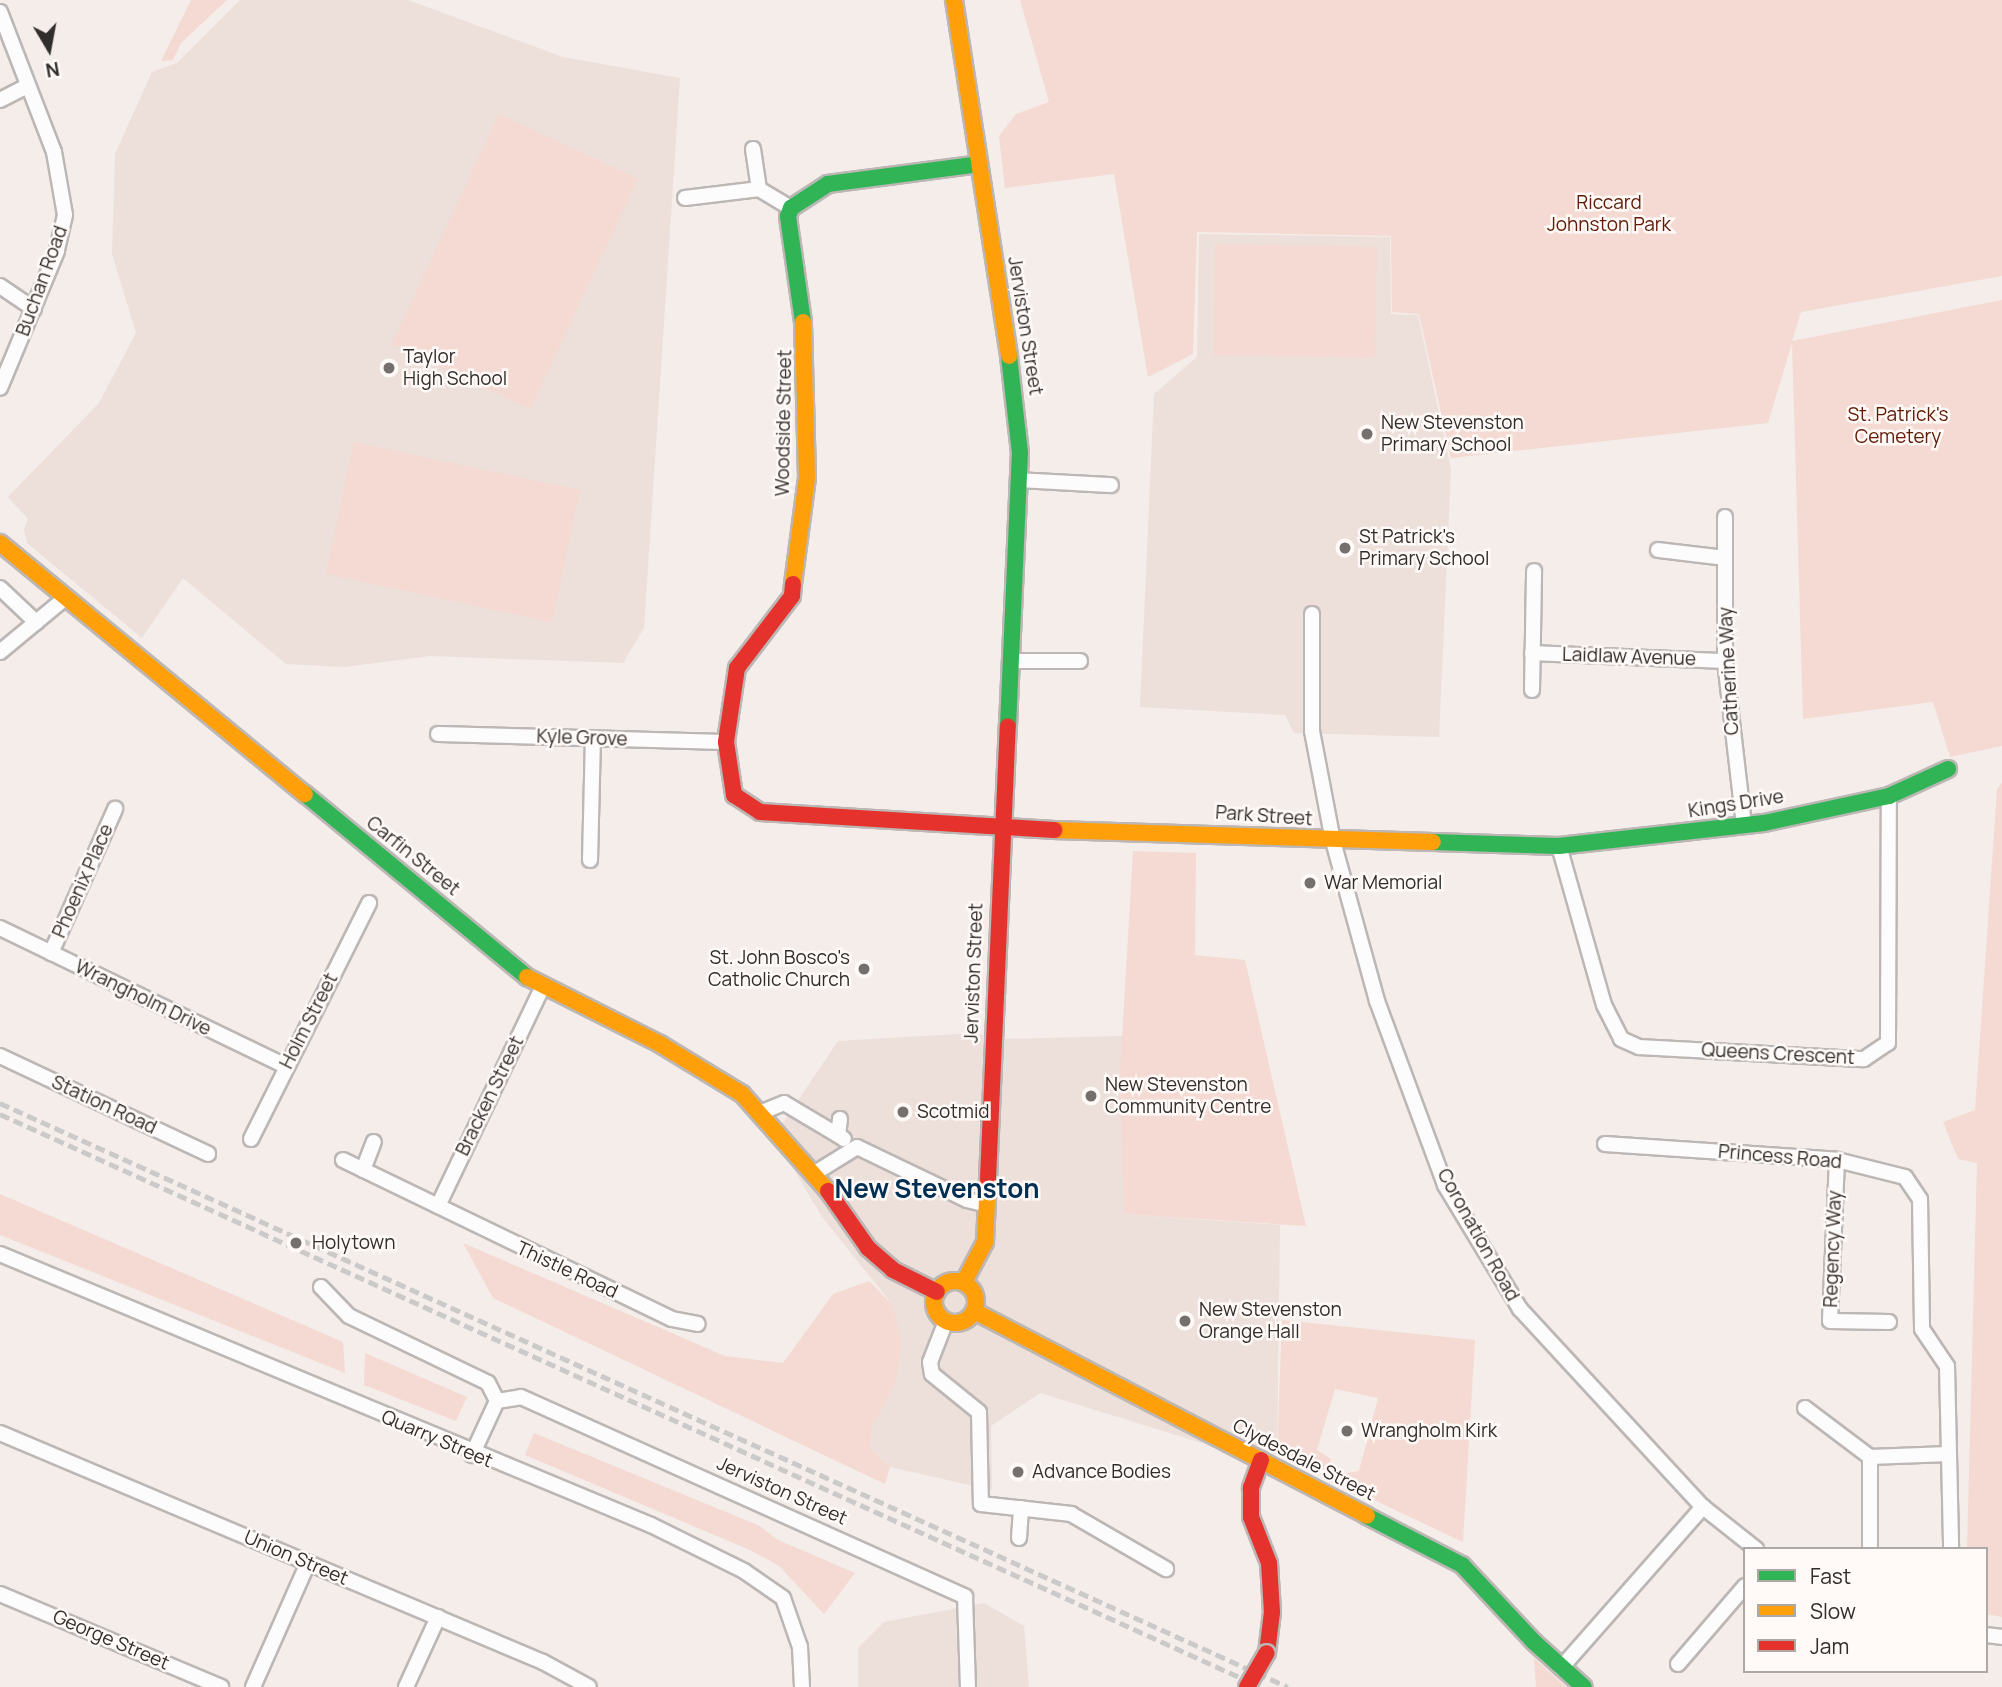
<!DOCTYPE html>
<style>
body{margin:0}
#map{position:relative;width:2002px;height:1687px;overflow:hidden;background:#f4edea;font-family:Manrope,sans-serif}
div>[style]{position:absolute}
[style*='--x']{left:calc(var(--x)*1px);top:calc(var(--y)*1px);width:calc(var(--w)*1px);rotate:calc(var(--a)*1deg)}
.built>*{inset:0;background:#eddfda}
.green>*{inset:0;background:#f4dad2;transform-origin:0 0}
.roads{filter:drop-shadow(2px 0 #bcb7b5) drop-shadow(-2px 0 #bcb7b5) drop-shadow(0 2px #bcb7b5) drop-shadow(0 -2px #bcb7b5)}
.street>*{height:14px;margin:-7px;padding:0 7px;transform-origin:7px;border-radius:7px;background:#fdfcfc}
.fast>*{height:16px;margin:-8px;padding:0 8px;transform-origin:8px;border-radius:8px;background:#30b455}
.slow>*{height:16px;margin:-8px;padding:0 8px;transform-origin:8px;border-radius:8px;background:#ff9f0a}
.slow>.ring{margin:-8px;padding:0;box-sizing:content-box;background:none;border:16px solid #ff9f0a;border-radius:50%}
.jam>*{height:16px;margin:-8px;padding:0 8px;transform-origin:8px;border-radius:8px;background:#e5322d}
.rail>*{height:4.5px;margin-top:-2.25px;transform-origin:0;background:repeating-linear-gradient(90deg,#cccac9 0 10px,transparent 0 15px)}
.bridges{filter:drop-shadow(2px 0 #bcb7b5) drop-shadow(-2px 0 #bcb7b5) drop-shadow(0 2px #bcb7b5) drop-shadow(0 -2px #bcb7b5)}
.jam-bridge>*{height:16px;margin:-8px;padding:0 8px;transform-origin:8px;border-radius:8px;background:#e5322d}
.dots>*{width:19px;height:19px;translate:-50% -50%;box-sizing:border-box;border:4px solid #fffaf8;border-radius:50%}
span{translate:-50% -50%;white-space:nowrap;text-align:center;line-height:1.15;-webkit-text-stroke:5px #fffaf8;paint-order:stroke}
.park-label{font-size:19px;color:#601a05}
.street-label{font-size:19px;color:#312d2b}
.poi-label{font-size:19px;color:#312d2b}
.left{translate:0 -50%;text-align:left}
.right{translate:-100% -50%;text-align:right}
.district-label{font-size:26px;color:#002f52;font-weight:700}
.legend{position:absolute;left:1743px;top:1547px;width:245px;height:126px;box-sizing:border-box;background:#fffaf8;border:2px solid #ada8a6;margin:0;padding:9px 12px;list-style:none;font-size:21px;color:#312d2b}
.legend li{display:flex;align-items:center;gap:14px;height:35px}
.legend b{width:35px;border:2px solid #ada8a6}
.north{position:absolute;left:14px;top:14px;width:70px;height:70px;-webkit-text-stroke:5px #fffaf8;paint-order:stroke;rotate:170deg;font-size:19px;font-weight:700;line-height:28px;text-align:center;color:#312d2b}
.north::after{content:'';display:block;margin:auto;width:24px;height:32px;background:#312d2b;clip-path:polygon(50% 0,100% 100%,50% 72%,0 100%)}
</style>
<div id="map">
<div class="built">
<i style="clip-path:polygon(240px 0,408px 0,563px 57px,680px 78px,644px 628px,623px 663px,430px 656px,344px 667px,286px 664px,183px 578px,142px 638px,27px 543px,24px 529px,28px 519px,8px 497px,99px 403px,136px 333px,112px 254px,115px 154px,152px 72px,177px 63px)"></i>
<i style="clip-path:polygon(1199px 234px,1390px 237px,1391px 314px,1418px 315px,1451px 469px,1439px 737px,1294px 733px,1285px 715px,1140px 707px,1154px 394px,1197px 357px)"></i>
<i style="clip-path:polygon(973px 1033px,1002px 1039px,1122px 1036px,1124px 1214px,1280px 1225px,1277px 1452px,1267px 1463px,1040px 1393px,991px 1426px,992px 1490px,890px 1467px,870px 1449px,872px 1428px,896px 1381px,892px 1304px,822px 1217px,774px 1136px,838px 1041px)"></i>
<i style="clip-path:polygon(984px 1603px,1024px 1626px,1029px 1687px,858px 1687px,858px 1648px,884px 1622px)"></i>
</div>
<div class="green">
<i style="clip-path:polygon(191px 0,227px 0,181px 43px,173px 60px,161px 61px)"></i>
<i style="clip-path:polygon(1020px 0,2002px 0,2002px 276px,1801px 312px,1792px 341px,2002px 300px,2002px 746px,1950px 757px,1933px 702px,1803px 719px,1792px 343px,1768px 423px,1451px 458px,1419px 314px,1392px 312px,1391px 236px,1197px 232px,1193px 354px,1148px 377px,1114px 174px,1005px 188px,999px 136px,1016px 114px,1049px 102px)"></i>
<i style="left:499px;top:114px;width:153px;height:254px;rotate:25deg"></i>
<i style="left:1215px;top:244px;width:162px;height:111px;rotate:1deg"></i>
<i style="left:354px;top:442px;width:231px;height:135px;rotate:12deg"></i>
<i style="clip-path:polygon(2002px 783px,2002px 1617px,1986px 1614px,1986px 1549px,1967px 1549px,1977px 1163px,1958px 1159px,1943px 1122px,1975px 1110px,1997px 789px)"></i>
<i style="clip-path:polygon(1133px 851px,1196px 853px,1195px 955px,1245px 960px,1306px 1226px,1124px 1214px,1120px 1073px)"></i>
<i style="clip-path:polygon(0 1194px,343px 1342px,345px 1373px,0 1235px)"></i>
<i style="clip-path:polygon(463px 1243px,725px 1356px,783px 1363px,833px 1294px,869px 1281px,892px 1304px,901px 1341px,896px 1381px,872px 1428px,870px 1449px,890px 1467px,885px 1484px,493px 1298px)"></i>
<i style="clip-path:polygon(1282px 1320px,1475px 1340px,1463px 1542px,1340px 1484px,1339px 1474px,1359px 1471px,1378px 1398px,1335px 1389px,1317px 1450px,1331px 1459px,1325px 1475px,1277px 1452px)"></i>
<i style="clip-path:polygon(365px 1353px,467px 1397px,456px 1421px,364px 1385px)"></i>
<i style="clip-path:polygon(534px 1433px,760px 1526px,776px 1539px,855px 1573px,824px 1614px,779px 1566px,750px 1550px,525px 1455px)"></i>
<i style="clip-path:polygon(1534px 1658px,1566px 1687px,1536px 1687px)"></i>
</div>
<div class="roads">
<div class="street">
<i style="--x:0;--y:12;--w:150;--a:68.9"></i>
<i style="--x:54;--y:152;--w:64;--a:80.1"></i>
<i style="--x:65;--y:215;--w:37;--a:103"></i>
<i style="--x:57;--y:251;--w:148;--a:112.6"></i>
<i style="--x:0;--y:100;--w:29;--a:-27"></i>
<i style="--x:753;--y:149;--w:40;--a:81.5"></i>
<i style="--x:685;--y:198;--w:75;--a:-6.9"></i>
<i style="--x:759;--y:189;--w:37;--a:31"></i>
<i style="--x:0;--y:286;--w:41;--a:34.1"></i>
<i style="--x:1018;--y:480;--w:93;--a:3.1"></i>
<i style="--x:1725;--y:517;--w:144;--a:90"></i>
<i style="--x:1725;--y:661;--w:165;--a:83.4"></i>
<i style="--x:1658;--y:550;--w:67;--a:6.8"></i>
<i style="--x:0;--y:588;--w:50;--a:43.4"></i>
<i style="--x:1312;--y:614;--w:117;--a:90"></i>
<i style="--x:1312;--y:731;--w:112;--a:79.2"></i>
<i style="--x:1333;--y:841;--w:166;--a:74.6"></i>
<i style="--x:1377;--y:1001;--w:196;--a:69.7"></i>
<i style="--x:1445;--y:1185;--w:145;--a:58.8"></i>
<i style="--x:1520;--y:1309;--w:270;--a:47.3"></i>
<i style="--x:1703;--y:1507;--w:68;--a:38.4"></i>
<i style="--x:0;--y:652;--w:83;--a:-39.6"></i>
<i style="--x:1532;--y:653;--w:193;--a:2.4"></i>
<i style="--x:1010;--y:661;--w:70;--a:0"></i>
<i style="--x:1532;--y:690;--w:119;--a:-89"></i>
<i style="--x:438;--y:734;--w:288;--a:1.6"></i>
<i style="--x:1559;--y:846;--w:165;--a:74.2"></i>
<i style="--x:1604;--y:1005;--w:38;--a:63"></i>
<i style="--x:1621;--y:1039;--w:20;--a:24"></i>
<i style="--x:1639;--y:1047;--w:225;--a:3.1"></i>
<i style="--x:1864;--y:1059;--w:29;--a:-34"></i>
<i style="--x:1888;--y:1043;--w:247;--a:-89.8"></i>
<i style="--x:590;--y:860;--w:122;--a:-88.6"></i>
<i style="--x:0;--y:928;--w:318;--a:25.8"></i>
<i style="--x:51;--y:953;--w:158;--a:-66"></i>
<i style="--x:0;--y:1056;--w:230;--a:25.2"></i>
<i style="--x:762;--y:1112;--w:24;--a:-22"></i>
<i style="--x:784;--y:1103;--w:63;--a:30.7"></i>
<i style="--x:840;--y:1119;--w:16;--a:97"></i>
<i style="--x:838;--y:1135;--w:7;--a:34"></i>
<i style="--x:251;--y:1139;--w:264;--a:-63.4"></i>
<i style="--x:1605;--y:1144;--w:233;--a:3.9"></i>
<i style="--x:1837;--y:1160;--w:70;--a:14"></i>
<i style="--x:1905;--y:1177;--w:27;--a:56"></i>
<i style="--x:1920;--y:1199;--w:130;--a:89.1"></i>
<i style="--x:1922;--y:1329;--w:45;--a:56"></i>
<i style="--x:1947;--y:1366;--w:183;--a:88.7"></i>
<i style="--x:343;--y:1160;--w:365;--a:25.8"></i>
<i style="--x:672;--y:1319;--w:26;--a:11"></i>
<i style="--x:1837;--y:1160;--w:161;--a:92.5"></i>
<i style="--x:1830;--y:1321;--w:59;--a:1"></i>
<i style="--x:363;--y:1170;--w:30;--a:-69"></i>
<i style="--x:815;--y:1173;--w:49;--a:-31.8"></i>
<i style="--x:857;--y:1147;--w:122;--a:25.7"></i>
<i style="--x:967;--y:1200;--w:21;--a:14"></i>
<i style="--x:438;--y:1206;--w:244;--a:-64.5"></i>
<i style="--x:0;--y:1254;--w:705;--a:22.6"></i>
<i style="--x:651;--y:1525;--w:104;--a:26.3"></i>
<i style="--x:744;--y:1571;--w:47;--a:34.7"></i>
<i style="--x:783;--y:1598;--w:52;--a:70.9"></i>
<i style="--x:800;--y:1647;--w:40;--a:87.1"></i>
<i style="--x:321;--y:1287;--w:40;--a:46"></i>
<i style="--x:349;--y:1316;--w:154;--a:25.7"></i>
<i style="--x:488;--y:1383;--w:20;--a:63"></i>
<i style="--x:497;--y:1401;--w:24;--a:-9"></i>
<i style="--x:521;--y:1397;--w:487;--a:24.2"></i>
<i style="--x:965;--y:1597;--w:90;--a:88.1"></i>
<i style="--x:946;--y:1321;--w:44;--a:111.3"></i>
<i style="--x:930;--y:1362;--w:12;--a:81"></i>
<i style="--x:932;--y:1374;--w:60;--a:39"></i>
<i style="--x:979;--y:1412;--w:92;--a:88.8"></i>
<i style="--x:981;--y:1504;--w:91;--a:6.3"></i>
<i style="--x:1071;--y:1514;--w:110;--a:30.1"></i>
<i style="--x:1805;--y:1408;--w:81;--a:37"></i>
<i style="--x:0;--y:1433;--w:589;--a:22.87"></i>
<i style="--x:543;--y:1662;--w:52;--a:28.5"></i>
<i style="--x:472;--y:1455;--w:60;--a:-65.2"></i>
<i style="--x:1019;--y:1538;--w:30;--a:-86"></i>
<i style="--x:1870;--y:1549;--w:92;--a:-90"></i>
<i style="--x:1870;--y:1457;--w:78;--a:-2.2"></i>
<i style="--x:0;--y:1594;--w:240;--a:22.8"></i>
<i style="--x:1986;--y:1635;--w:16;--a:7"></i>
<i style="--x:1678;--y:1664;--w:103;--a:-49.3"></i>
<i style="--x:1561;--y:1668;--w:215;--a:-48.6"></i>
<i style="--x:253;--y:1687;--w:136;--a:-66.1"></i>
<i style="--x:406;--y:1687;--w:77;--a:-65.4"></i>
</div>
<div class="fast">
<i style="--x:803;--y:322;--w:107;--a:-98.1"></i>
<i style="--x:788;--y:216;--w:9;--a:-69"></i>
<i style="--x:791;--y:208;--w:44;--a:-33"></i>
<i style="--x:828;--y:184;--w:152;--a:-7.5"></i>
<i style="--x:1008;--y:726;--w:273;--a:-87.5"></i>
<i style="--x:1020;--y:453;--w:98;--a:-96.5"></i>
<i style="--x:305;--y:794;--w:288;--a:39.5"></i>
<i style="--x:1433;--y:842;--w:126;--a:1.8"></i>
<i style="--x:1559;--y:846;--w:206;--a:-6.4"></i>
<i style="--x:1764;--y:823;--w:128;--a:-12.2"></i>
<i style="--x:1889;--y:796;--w:65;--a:-24.6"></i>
<i style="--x:1367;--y:1516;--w:107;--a:27.3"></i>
<i style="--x:1462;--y:1565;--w:105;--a:46.9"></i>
<i style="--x:1534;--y:1642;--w:67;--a:42"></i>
</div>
<div class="slow">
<i style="--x:954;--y:0;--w:360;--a:81.2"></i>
<i style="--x:0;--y:543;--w:395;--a:39.5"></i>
<i style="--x:793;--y:584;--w:108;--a:-82.5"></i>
<i style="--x:807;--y:477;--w:155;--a:-91.5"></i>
<i style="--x:1054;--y:830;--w:379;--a:1.8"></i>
<i style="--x:527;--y:977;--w:149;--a:26.7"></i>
<i style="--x:660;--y:1044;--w:96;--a:31.4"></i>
<i style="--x:742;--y:1094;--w:130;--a:48.4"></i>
<i class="ring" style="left:934px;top:1281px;width:26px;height:26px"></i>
<i style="--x:964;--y:1282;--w:45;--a:-62.3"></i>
<i style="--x:985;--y:1242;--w:63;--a:-87.3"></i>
<i style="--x:974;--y:1311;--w:443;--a:27.5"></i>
</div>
<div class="jam">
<i style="--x:793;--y:584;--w:12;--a:95"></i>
<i style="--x:792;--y:596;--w:91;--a:127.4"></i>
<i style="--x:737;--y:668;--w:75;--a:98.5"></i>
<i style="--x:726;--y:742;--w:54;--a:81.4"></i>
<i style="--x:734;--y:795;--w:31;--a:33"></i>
<i style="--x:760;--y:812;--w:295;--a:3.5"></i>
<i style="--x:988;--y:1179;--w:453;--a:-87.5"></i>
<i style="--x:828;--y:1191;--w:70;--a:54.9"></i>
<i style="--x:868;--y:1248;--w:33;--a:41"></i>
<i style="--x:893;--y:1270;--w:49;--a:26.6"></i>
<i style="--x:1261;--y:1460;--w:30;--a:110"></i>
<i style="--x:1251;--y:1488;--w:29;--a:90"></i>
<i style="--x:1251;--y:1517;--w:49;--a:68.6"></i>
<i style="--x:1269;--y:1563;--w:49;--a:86.5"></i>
<i style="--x:1272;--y:1612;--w:41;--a:97"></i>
</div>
</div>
<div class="rail">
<i style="--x:0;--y:1103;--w:1414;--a:24.39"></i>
<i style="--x:0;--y:1114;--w:1369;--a:24.43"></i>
</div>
<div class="bridges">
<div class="jam-bridge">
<i style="--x:1247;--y:1687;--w:39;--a:-60"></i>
</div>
</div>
<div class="dots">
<i style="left:389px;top:368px;background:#75706e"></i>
<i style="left:1367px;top:434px;background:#75706e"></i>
<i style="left:1345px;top:548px;background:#75706e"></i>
<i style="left:1310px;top:883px;background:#75706e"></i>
<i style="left:864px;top:969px;background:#75706e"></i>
<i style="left:1091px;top:1096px;background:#75706e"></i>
<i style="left:903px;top:1112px;background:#75706e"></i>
<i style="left:296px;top:1243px;background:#75706e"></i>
<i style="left:1185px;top:1321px;background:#75706e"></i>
<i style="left:1347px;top:1431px;background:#75706e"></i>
<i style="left:1018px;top:1472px;background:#75706e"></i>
</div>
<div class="park-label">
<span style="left:1609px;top:214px">Riccard<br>Johnston Park</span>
<span style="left:1898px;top:426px">St. Patrick's<br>Cemetery</span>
</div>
<div class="street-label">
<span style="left:42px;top:281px;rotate:-70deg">Buchan Road</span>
<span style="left:1025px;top:326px;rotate:81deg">Jerviston Street</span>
<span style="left:784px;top:423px;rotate:-89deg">Woodside Street</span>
<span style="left:1629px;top:657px;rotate:2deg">Laidlaw Avenue</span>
<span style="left:1729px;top:671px;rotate:-93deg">Catherine Way</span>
<span style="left:582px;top:738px;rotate:2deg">Kyle Grove</span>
<span style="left:1736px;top:804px;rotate:-9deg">Kings Drive</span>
<span style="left:1264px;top:816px;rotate:4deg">Park Street</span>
<span style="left:413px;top:856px;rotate:39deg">Carfin Street</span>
<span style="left:83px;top:881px;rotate:-66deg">Phoenix Place</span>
<span style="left:974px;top:973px;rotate:-88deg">Jerviston Street</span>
<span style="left:143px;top:998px;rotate:26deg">Wrangholm Drive</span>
<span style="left:309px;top:1021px;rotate:-63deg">Holm Street</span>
<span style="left:1778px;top:1054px;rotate:3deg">Queens Crescent</span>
<span style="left:490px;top:1096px;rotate:-64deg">Bracken Street</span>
<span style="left:104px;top:1105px;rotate:25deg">Station Road</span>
<span style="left:1780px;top:1157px;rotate:5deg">Princess Road</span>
<span style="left:1478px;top:1235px;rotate:61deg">Coronation Road</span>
<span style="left:1833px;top:1249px;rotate:-88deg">Regency Way</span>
<span style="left:567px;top:1270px;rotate:25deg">Thistle Road</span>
<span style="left:437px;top:1439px;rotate:23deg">Quarry Street</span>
<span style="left:1304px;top:1460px;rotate:27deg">Clydesdale Street</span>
<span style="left:782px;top:1491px;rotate:24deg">Jerviston Street</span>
<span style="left:296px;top:1558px;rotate:23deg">Union Street</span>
<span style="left:111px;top:1640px;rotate:23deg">George Street</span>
</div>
<div class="poi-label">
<span class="left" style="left:403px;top:368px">Taylor<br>High School</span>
<span class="left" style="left:1381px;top:434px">New Stevenston<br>Primary School</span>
<span class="left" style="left:1359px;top:548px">St Patrick's<br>Primary School</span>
<span class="left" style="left:1324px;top:883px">War Memorial</span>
<span class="right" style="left:850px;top:969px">St. John Bosco's<br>Catholic Church</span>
<span class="left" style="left:1105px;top:1096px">New Stevenston<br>Community Centre</span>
<span class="left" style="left:917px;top:1112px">Scotmid</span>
<span class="left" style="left:312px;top:1243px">Holytown</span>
<span class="left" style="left:1199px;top:1321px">New Stevenston<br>Orange Hall</span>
<span class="left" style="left:1361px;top:1431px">Wrangholm Kirk</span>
<span class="left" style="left:1032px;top:1472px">Advance Bodies</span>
</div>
<div class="district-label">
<span style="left:937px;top:1189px">New Stevenston</span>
</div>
<ul class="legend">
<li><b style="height:9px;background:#30b455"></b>Fast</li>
<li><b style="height:9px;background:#ff9f0a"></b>Slow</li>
<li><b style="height:9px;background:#e5322d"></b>Jam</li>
</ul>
<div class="north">N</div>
</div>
